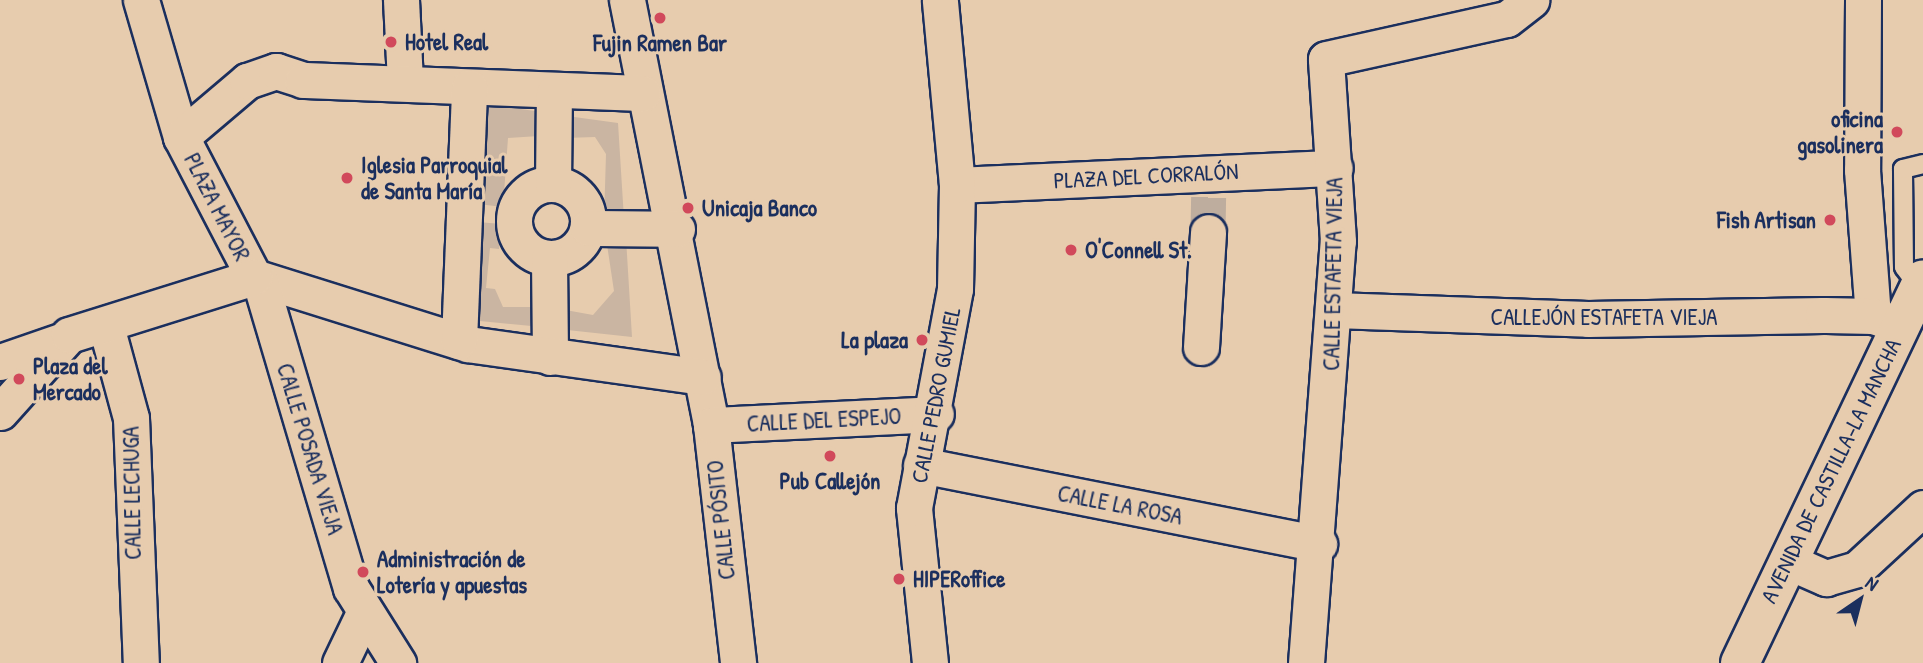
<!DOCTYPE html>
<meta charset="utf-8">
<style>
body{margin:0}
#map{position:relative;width:1923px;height:663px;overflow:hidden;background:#e7ccae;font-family:"Patrick Hand",sans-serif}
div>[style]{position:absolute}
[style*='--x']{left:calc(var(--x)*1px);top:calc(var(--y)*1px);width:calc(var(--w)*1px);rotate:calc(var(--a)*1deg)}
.green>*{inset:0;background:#cab5a2}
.street-tunnel>*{height:35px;margin-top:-17.5px;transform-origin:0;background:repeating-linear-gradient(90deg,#bead9e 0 35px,transparent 0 53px)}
.roads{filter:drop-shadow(2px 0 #1b2f5e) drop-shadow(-2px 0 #1b2f5e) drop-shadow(0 2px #1b2f5e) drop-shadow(0 -2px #1b2f5e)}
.lane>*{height:18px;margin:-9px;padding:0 9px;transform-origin:9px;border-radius:9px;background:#e7ccae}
.street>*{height:35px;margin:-17.5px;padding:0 17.5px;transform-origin:17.5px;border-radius:17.5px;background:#e7ccae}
.street>.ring{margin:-17.5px;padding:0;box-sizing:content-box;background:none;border:35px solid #e7ccae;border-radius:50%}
.primary>*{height:38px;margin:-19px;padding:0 19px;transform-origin:19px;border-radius:19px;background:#e7ccae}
.dots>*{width:19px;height:19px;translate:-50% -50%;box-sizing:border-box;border:4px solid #e7ccae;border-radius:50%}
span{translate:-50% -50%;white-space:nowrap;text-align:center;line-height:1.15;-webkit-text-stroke:6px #e7ccae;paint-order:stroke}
.poi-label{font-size:23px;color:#1b2f5e;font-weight:700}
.left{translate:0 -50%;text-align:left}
.right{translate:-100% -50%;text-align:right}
.street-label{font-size:23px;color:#1b2f5e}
.north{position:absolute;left:1825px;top:565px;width:70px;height:70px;-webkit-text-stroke:5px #e7ccae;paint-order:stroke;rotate:35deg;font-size:19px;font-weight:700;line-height:28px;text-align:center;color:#1b2f5e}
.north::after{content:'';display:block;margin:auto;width:24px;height:32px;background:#1b2f5e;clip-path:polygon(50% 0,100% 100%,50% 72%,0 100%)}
</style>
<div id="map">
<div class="green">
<i style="clip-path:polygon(486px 104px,542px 112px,539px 136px,508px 138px,503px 207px,478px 204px)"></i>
<i style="clip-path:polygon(567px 116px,618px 123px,624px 219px,604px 220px,606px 154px,595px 137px,565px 138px)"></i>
<i style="clip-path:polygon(477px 222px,502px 224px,499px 249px,490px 248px,486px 288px,495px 289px,503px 307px,543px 307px,542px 327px,470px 320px)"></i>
<i style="clip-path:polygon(606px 238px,626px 238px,632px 337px,558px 329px,560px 309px,593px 315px,614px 291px)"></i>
</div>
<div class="street-tunnel">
<i style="--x:1208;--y:232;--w:58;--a:-89"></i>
</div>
<div class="roads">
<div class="lane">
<i style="--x:1919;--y:287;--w:25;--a:-127"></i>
<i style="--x:1904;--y:267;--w:98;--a:-90.6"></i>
<i style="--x:1903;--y:169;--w:21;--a:-14"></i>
</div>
<div class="street">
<i style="--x:141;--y:0;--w:143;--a:73.7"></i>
<i style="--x:181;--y:137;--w:158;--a:62.5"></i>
<i style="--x:401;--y:0;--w:83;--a:87.2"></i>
<i style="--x:627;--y:0;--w:433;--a:78.8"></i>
<i style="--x:711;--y:425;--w:240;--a:83.5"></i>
<i style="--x:1863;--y:0;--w:170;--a:90.3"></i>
<i style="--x:1862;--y:170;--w:146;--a:85.7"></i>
<i style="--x:181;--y:137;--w:87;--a:-40.3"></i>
<i style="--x:247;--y:81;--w:31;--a:-19"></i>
<i style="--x:276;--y:71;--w:28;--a:18"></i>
<i style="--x:303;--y:80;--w:340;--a:2.2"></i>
<i class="ring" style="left:514px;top:184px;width:39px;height:39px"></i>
<i style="--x:553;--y:184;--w:91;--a:-89.4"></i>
<i style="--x:957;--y:185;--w:378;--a:-2.6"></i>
<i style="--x:588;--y:228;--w:89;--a:0.6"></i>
<i style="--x:549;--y:259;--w:98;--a:89.4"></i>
<i style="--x:254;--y:277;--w:224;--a:17.4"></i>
<i style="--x:468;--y:344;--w:237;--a:8"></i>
<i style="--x:260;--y:281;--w:320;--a:73.5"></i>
<i style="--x:351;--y:588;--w:89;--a:57.9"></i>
<i style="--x:1334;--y:310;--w:254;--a:2"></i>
<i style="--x:1588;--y:319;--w:235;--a:-1"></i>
<i style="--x:1823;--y:315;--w:50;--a:1.1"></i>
<i style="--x:1873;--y:316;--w:29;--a:18"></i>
<i style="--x:106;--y:326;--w:95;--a:74.8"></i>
<i style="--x:131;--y:418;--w:245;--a:87.7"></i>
<i style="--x:459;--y:341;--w:254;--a:-87.7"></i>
<i style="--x:1201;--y:347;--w:115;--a:-86.5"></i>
<i style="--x:0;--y:362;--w:65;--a:-19"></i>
<i style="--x:0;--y:412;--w:103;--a:-48.1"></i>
<i style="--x:69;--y:335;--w:194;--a:-17.4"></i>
<i style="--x:711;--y:425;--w:225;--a:-2.8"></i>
<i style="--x:921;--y:465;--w:406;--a:11.2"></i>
<i style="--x:1787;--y:561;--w:43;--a:23.6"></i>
<i style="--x:1826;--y:578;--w:32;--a:-16"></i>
<i style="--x:1857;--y:569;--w:90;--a:-42.7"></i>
<i style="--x:340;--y:663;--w:53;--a:-64.4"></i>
<i style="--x:930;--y:663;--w:156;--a:-95.9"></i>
<i style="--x:914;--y:508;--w:223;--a:-79.4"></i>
<i style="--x:955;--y:289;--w:104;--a:-88.9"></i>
<i style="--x:957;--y:185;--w:186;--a:-95.3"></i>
<i style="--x:1306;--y:663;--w:423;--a:-85.7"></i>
<i style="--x:1338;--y:241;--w:182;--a:-93.8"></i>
<i style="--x:1326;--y:59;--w:185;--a:-12.5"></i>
<i style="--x:1507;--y:19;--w:31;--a:-38"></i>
</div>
<div class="primary">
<i style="--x:1740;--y:663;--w:425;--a:-64.5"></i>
</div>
</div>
<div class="dots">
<i style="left:660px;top:18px;background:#d1495b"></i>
<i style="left:391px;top:42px;background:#d1495b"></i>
<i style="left:1897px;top:132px;background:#d1495b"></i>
<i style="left:347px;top:178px;background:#d1495b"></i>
<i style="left:688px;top:208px;background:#d1495b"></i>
<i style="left:1830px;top:220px;background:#d1495b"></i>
<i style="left:1071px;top:250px;background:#d1495b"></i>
<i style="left:922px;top:340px;background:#d1495b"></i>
<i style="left:19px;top:379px;background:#d1495b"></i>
<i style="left:830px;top:456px;background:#d1495b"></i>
<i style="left:363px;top:572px;background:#d1495b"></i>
<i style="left:899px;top:579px;background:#d1495b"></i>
</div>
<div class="poi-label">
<span class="left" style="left:405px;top:42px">Hotel Real</span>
<span style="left:660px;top:43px">Fujin Ramen Bar</span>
<span class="right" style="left:1883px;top:132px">oficina<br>gasolinera</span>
<span class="left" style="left:361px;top:178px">Iglesia Parroquial<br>de Santa María</span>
<span class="left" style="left:702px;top:208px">Unicaja Banco</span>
<span class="right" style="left:1816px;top:220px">Fish Artisan</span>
<span class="left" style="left:1085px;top:250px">O'Connell St.</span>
<span class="right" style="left:908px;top:340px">La plaza</span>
<span class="left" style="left:33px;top:379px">Plaza del<br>Mercado</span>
<span style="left:830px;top:481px">Pub Callejón</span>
<span class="left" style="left:377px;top:572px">Administración de<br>Lotería y apuestas</span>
<span class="left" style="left:913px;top:579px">HIPERoffice</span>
</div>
<div class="street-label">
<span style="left:1146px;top:176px;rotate:-3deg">PLAZA DEL CORRALÓN</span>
<span style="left:217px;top:207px;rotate:63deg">PLAZA MAYOR</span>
<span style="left:1333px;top:274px;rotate:-89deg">CALLE ESTAFETA VIEJA</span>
<span style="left:1604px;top:317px">CALLEJÓN ESTAFETA VIEJA</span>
<span style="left:936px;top:395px;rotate:-79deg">CALLE PEDRO GUMIEL</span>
<span style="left:824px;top:420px;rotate:-3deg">CALLE DEL ESPEJO</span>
<span style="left:310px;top:449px;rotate:73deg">CALLE POSADA VIEJA</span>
<span style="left:1831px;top:471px;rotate:-64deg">AVENIDA DE CASTILLA-LA MANCHA</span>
<span style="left:132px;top:493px;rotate:-91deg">CALLE LECHUGA</span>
<span style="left:1120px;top:505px;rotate:11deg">CALLE LA ROSA</span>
<span style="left:721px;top:520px;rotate:-96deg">CALLE PÓSITO</span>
</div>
<div class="north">N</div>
</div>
